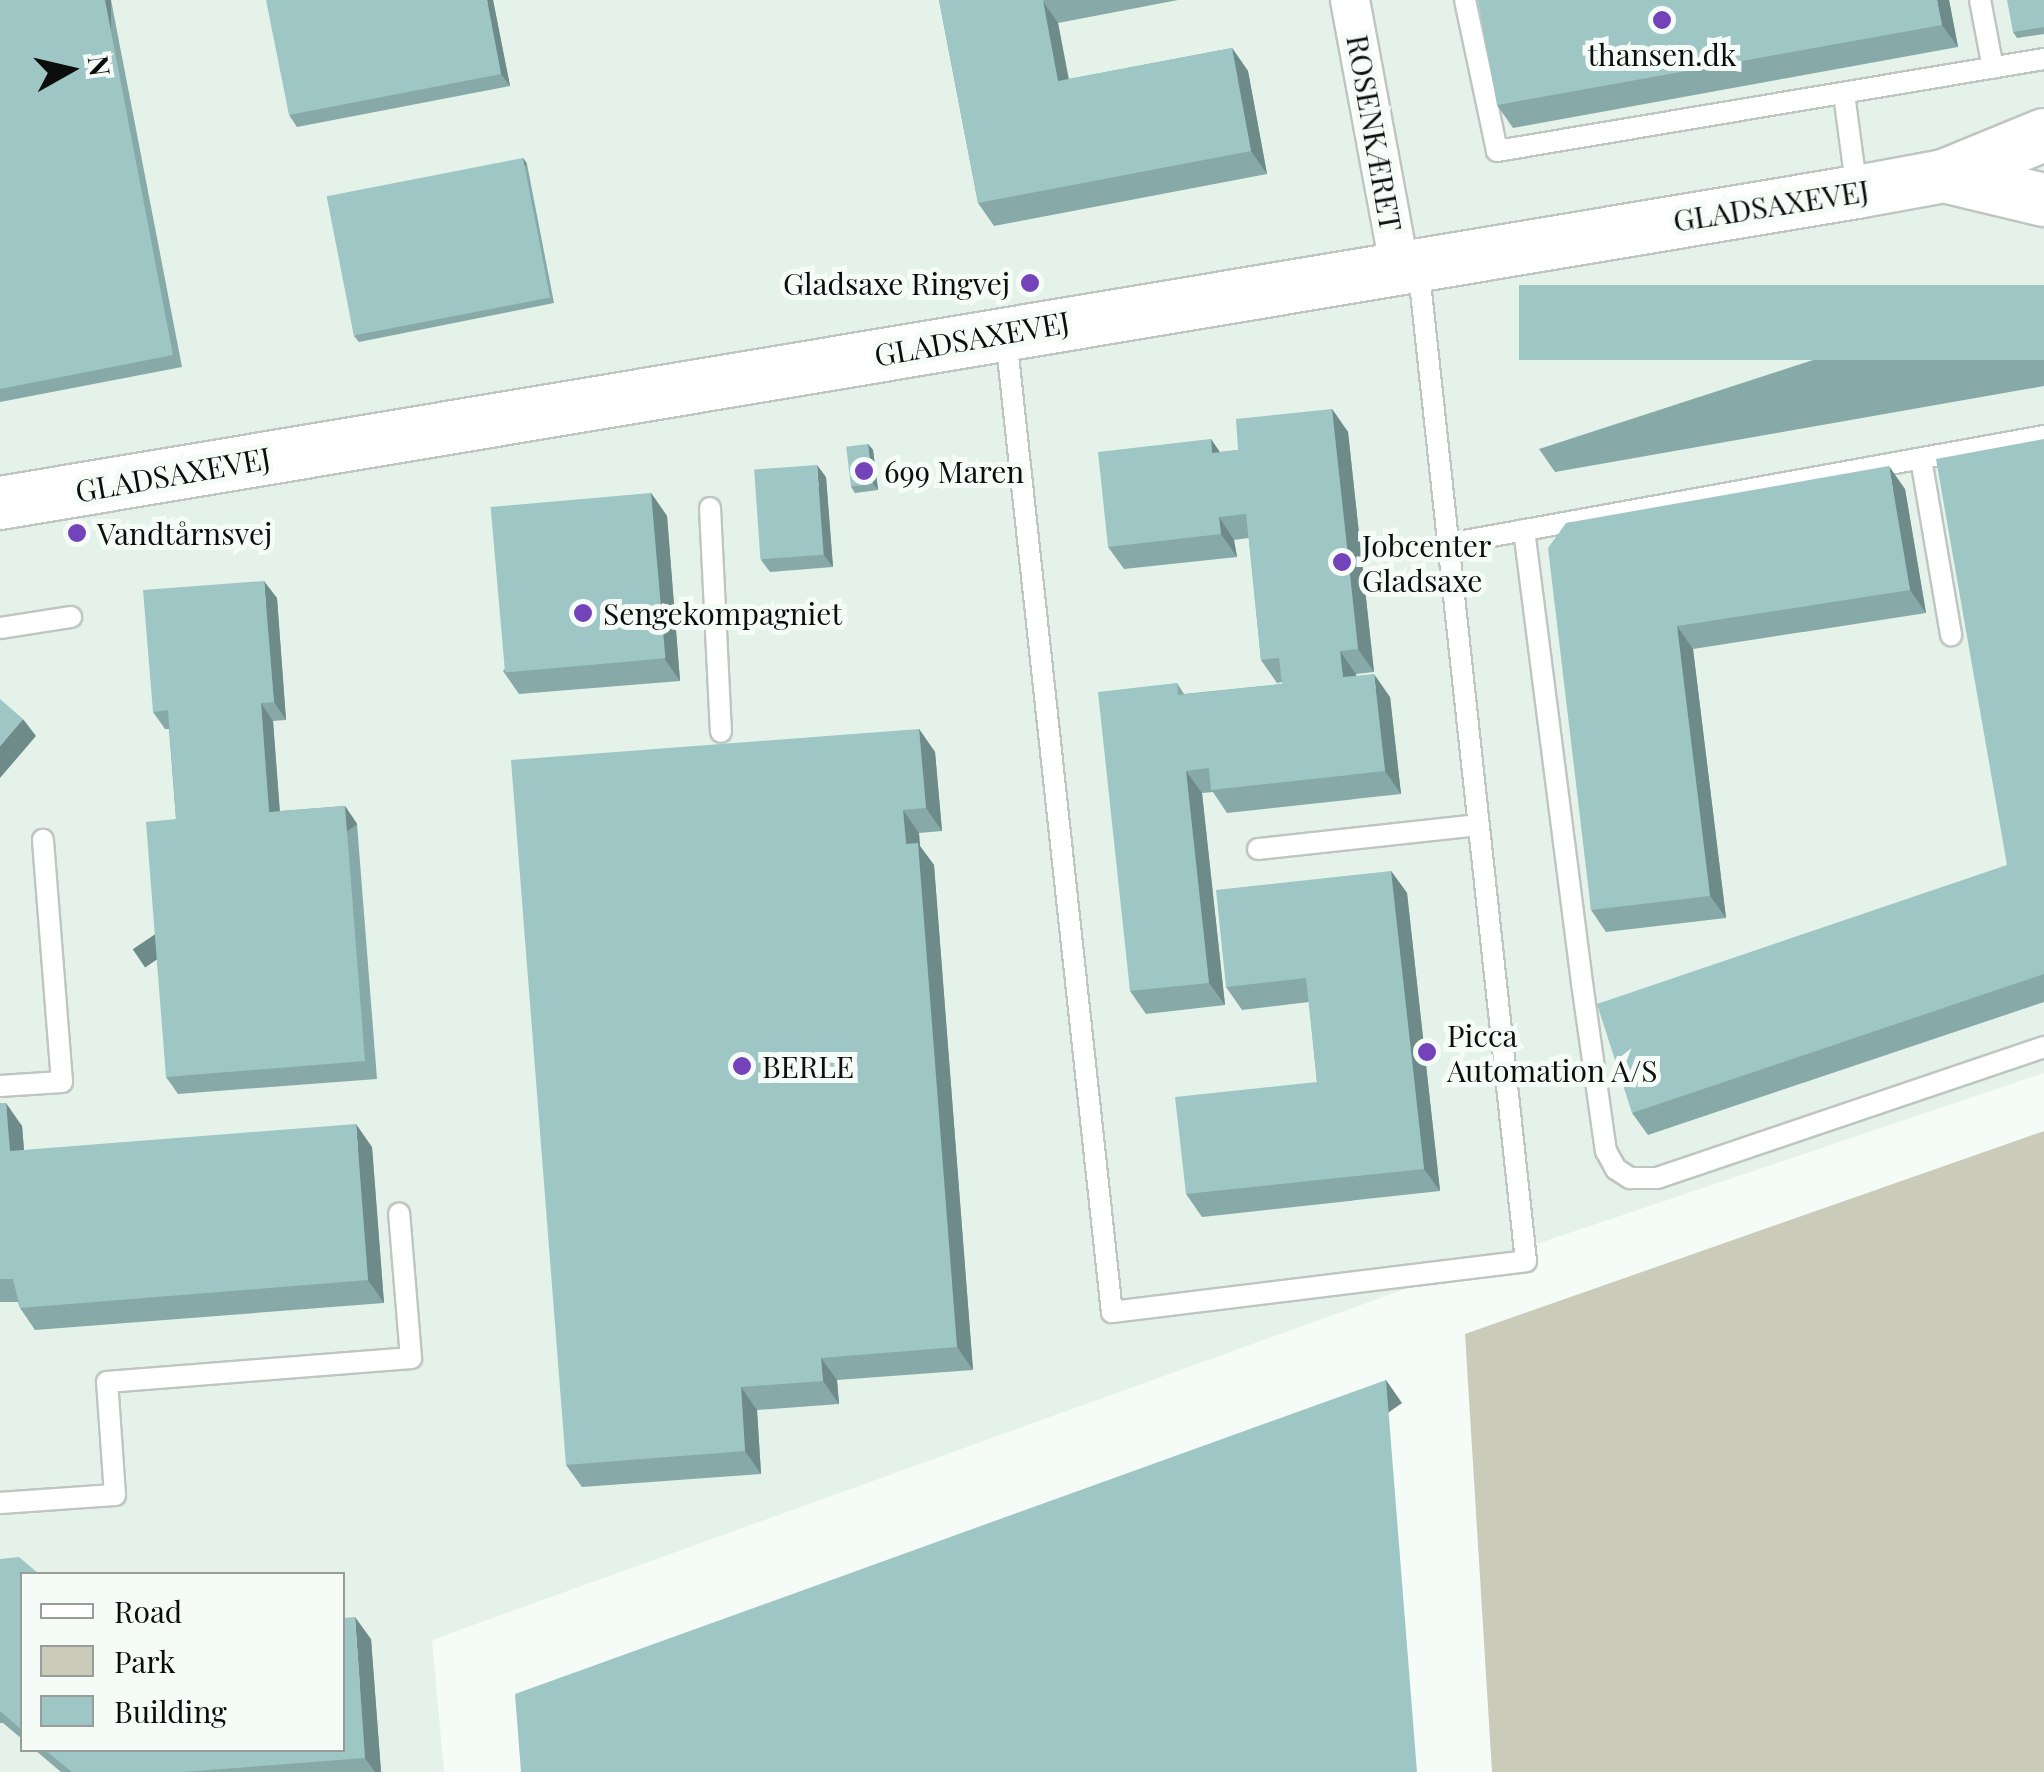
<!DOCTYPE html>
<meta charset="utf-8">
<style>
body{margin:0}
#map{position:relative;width:2044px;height:1772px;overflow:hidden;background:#f5fcf8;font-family:"Playfair Display",serif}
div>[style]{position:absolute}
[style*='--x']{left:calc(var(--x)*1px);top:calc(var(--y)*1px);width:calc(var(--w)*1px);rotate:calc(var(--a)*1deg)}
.built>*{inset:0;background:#e4f2ea}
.green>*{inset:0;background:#caccb9}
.roads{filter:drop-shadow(2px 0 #bec5c2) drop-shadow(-2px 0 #bec5c2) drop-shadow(0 2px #bec5c2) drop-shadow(0 -2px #bec5c2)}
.lane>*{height:20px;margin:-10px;padding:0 10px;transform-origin:10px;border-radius:10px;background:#fff}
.street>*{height:38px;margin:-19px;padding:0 19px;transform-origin:19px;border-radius:19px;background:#fff}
.secondary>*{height:52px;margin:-26px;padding:0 26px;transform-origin:26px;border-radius:26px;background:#fff}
.wall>*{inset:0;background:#87aaa9}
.shaded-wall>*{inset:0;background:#6e8b89;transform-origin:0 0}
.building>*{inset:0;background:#9dc6c4;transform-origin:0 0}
.dots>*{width:28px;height:28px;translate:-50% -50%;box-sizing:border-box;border:5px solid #f5fcf8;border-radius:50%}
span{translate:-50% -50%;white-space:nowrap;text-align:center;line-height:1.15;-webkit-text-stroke:10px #f5fcf8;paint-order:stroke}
.poi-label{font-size:30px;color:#0c0e0d}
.right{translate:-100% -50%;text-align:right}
.left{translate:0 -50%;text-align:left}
.street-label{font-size:30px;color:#0c0e0d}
.legend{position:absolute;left:20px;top:1572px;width:325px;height:180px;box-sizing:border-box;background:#f5fcf8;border:2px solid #989d9a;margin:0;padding:12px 18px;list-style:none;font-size:30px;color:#0c0e0d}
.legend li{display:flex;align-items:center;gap:20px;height:50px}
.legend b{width:50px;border:2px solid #989d9a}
.north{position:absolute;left:20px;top:20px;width:100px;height:100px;-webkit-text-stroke:8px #f5fcf8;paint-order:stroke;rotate:82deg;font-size:28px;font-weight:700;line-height:40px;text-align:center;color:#0c0e0d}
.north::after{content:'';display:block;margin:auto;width:35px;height:45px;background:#0c0e0d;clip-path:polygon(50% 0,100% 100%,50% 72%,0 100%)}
</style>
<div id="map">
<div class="built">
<i style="clip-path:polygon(evenodd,0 0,2044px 0,2044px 1073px,1430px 1280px,432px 1640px,444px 1772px,0 1772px,0 0,22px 1574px,342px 1574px,342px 1750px,22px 1750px,22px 1574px)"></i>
</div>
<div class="green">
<i style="clip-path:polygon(2044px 1131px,2044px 1772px,1492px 1772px,1465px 1334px)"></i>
</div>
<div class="roads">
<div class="lane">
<i style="--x:1465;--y:0;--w:154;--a:78"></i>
<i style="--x:1497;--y:151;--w:555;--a:-9.55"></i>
<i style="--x:1980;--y:0;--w:69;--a:79.2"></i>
<i style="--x:1844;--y:94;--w:98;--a:82.4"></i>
<i style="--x:1006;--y:337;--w:981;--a:83.8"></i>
<i style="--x:1112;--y:1312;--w:417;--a:-7"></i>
<i style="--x:1526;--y:1261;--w:1003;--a:-96.18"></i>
<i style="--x:1921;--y:459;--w:179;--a:80.3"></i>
<i style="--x:710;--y:508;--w:224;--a:87.2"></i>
<i style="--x:1524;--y:530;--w:457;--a:82.7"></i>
<i style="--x:1582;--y:983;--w:170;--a:81.9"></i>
<i style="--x:1606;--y:1151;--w:21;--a:61"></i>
<i style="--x:1616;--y:1169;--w:17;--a:33"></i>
<i style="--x:1630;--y:1178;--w:27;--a:0"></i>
<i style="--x:1657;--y:1178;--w:409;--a:-18.7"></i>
<i style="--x:1448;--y:544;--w:606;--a:-10.27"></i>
<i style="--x:0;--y:628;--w:72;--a:-8.8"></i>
<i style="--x:1258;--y:849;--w:221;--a:-6.2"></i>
<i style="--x:0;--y:1086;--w:62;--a:-3.7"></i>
<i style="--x:62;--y:1082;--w:243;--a:-94.5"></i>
<i style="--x:0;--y:1503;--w:115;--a:-4"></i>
<i style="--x:115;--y:1495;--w:113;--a:-94"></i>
<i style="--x:107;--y:1382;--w:305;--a:-4.5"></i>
<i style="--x:411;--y:1358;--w:145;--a:-94.7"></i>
</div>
<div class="street">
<i style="--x:1350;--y:0;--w:269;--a:79.5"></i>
</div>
<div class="secondary">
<i style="--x:1944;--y:176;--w:103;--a:13.5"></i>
<i style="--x:0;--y:503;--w:1883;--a:-9.51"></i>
<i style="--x:1857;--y:192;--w:88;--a:-10.4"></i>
<i style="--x:1944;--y:176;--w:108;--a:-22.3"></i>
</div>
</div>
<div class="wall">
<i style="clip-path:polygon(0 0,111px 0,182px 367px,0 402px)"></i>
<i style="clip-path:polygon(493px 0,510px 86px,297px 127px,289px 115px)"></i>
<i style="clip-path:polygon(939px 0,1178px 0,1058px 23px,1069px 79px,1232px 48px,1248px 71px,1267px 174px,994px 226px,978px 203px)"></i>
<i style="clip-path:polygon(1949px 0,1958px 47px,1513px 128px,1497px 105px)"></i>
<i style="clip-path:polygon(2044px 0,2044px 34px,2017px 38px,2013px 32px)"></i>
<i style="clip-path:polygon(523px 158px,527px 164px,554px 303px,359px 342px,354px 336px)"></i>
<i style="clip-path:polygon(2044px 285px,2044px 386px,1555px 472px,1539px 449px)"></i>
<i style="clip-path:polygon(1332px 409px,1348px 432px,1374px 672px,1356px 674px,1356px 676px,1390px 697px,1401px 794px,1227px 813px,1213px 792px,1202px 793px,1225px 1005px,1146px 1014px,1130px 991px,1177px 683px,1184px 694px,1282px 684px,1282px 682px,1277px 683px,1261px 660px,1249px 538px,1234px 540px,1237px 557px,1124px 569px,1108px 547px,1211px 439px,1220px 452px,1238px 450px)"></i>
<i style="clip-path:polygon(2044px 439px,2044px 1002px,1648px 1135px,1632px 1113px,2007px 865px)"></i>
<i style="clip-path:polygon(868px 444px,873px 450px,878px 490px,855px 493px,851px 487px)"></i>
<i style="clip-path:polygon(826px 477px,833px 567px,770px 572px,761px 560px)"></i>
<i style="clip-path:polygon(1905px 489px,1926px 613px,1693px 649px,1726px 918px,1606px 932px,1591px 910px,1566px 523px)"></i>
<i style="clip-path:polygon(651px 493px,667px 516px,680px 681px,519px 694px,503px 671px)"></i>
<i style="clip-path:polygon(277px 598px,286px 720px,273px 721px,280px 811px,345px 806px,357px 824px,377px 1079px,178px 1094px,166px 1077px,176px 819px,169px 729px,165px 729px,153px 712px)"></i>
<i style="clip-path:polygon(919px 729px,935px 752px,942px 831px,919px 833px,920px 846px,934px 865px,973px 1370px,837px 1380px,839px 1404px,757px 1410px,761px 1474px,582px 1487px,566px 1465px)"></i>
<i style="clip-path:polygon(1391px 871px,1407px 893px,1440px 1191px,1202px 1217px,1186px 1194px,1317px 1082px,1309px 1002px,1242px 1010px,1226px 987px)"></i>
<i style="clip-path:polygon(0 1103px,22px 1126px,24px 1150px,372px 1147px,384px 1303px,35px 1330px,20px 1308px,18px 1302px,0 1302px)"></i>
<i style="clip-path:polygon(0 1559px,22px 1574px,22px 1739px,3px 1723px,0 1723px)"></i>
<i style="clip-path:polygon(371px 1639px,381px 1772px,61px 1772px,35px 1750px,342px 1750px)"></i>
</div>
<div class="shaded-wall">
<i style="left:105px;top:0;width:6px;height:361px"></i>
<i style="clip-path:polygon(487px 0,493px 0,510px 86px,501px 74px)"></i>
<i style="clip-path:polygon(1042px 0,1058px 23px,1073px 104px,1058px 81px)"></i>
<i style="clip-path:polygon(1937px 0,1949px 0,1958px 47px,1942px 25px)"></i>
<i style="clip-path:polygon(1232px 48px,1248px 71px,1267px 174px,1251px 151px)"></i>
<i style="left:523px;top:158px;width:7px;height:142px;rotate:56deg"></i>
<i style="clip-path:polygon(1332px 409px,1348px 432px,1374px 672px,1358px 649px)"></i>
<i style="clip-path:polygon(1211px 439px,1226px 462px,1212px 453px)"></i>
<i style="clip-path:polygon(868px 444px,873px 450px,878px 490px,873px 484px)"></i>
<i style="clip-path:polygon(817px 465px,826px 477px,833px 567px,824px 555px)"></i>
<i style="clip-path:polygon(1889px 466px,1905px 489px,1926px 613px,1910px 590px)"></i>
<i style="clip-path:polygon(651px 493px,667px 516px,680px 681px,664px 658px)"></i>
<i style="clip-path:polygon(1219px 517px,1234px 540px,1237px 557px,1221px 534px)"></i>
<i style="clip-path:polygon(264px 581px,277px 598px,286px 720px,274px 702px)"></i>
<i style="clip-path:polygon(1677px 626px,1693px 649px,1726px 918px,1710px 896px)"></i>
<i style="clip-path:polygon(1340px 651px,1356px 674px,1359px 700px,1343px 677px)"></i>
<i style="clip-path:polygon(1374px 674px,1390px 697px,1401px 794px,1385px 771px)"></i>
<i style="clip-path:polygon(261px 703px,273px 721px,281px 830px,269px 812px)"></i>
<i style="clip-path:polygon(23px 719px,36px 736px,0 778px,0 746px)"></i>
<i style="clip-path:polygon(919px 729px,935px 752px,942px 831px,926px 808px)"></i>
<i style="clip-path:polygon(1186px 771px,1202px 793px,1225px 1005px,1209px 983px)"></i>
<i style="left:345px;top:806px;width:22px;height:256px;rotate:56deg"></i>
<i style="clip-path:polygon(903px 810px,919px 833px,920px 846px,934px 865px,973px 1370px,957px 1347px)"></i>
<i style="clip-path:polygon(1391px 871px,1407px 893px,1440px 1191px,1424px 1169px)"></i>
<i style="clip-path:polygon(6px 1103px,22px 1126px,26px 1174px,10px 1151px)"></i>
<i style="clip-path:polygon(356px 1124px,372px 1147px,384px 1303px,368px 1280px)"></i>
<i style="clip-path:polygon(821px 1358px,837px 1380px,839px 1404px,823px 1381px)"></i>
<i style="left:1386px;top:1380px;width:28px;height:393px;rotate:55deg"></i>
<i style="clip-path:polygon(741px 1387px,757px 1410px,761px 1474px,745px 1451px)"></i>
<i style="clip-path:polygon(355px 1617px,371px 1639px,381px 1772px,375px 1772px,365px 1758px)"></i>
</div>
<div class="building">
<i style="clip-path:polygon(0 0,105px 0,173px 355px,0 389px)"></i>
<i style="clip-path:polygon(266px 0,487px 0,501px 74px,289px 115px)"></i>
<i style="clip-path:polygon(939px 0,1043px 0,1058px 81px,1232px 48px,1251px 151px,978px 203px)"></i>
<i style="clip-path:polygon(1478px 0,1937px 0,1942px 25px,1497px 105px)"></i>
<i style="clip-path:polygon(2007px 0,2044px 0,2044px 27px,2013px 32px)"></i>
<i style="left:523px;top:158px;width:142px;height:200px;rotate:79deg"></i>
<i style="left:2044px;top:285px;width:75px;height:525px;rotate:90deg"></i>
<i style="clip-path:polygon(1332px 409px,1358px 649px,1340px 651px,1343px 677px,1374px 674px,1385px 771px,1211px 790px,1209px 768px,1186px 771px,1209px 983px,1130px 991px,1098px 692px,1177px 683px,1178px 695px,1282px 684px,1279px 658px,1261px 660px,1246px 514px,1219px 517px,1221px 534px,1108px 547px,1098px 452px,1211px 439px,1212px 453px,1238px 450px,1236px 419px)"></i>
<i style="clip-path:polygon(2044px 439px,2044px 974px,1632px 1113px,1597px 1004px,2007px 865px,1936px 459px)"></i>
<i style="left:868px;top:444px;width:40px;height:22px;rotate:83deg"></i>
<i style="left:817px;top:465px;width:90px;height:63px;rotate:86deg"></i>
<i style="clip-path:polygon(1889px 466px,1910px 590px,1677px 626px,1710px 896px,1591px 910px,1548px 548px,1566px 523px)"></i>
<i style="left:651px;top:493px;width:166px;height:161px;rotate:85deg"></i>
<i style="clip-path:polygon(264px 581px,274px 702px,261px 703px,269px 812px,345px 806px,365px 1061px,166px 1077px,146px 822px,176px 819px,168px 710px,153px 712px,143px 590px)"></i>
<i style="clip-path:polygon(0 699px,23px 719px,0 746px)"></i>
<i style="clip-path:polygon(919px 729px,926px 808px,903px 810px,906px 844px,918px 843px,957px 1347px,821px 1358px,823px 1381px,741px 1387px,745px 1451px,566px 1465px,511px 760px)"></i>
<i style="clip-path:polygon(1391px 871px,1424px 1169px,1186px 1194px,1175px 1097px,1317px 1082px,1306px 978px,1226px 987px,1216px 890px)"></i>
<i style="clip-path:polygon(0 1103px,6px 1103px,10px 1151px,356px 1124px,368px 1280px,20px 1308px,13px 1279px,0 1279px)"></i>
<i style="clip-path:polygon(1386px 1380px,1417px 1772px,521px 1772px,515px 1694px)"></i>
<i style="clip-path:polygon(19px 1557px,39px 1574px,22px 1574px,22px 1730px,0 1711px,0 1559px)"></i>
<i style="clip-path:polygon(355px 1617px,365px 1758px,183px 1772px,72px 1772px,45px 1750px,342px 1750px,342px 1618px)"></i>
</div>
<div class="dots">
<i style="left:1662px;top:20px;background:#7442b9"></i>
<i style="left:1030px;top:283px;background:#7442b9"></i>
<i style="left:864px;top:471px;background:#7442b9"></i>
<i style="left:77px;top:533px;background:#7442b9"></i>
<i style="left:1342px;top:562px;background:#7442b9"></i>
<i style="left:583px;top:613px;background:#7442b9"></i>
<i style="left:1427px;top:1052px;background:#7442b9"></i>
<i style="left:742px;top:1066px;background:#7442b9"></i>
</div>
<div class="poi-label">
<span style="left:1662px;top:54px">thansen.dk</span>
<span class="right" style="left:1010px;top:283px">Gladsaxe Ringvej</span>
<span class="left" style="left:884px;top:471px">699 Maren</span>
<span class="left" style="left:97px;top:533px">Vandtårnsvej</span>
<span class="left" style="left:1362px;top:562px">Jobcenter<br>Gladsaxe</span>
<span class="left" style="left:603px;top:613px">Sengekompagniet</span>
<span class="left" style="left:1447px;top:1052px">Picca<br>Automation A/S</span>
<span class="left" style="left:762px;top:1066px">BERLE</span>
</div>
<div class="street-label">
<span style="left:1375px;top:133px;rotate:80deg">ROSENKÆRET</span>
<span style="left:1771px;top:205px;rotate:-9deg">GLADSAXEVEJ</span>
<span style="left:972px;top:338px;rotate:-10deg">GLADSAXEVEJ</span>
<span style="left:173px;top:474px;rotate:-10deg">GLADSAXEVEJ</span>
</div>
<ul class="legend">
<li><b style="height:12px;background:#fff"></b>Road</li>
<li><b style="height:28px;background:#caccb9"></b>Park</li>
<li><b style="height:28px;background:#9dc6c4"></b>Building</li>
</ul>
<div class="north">N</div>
</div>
